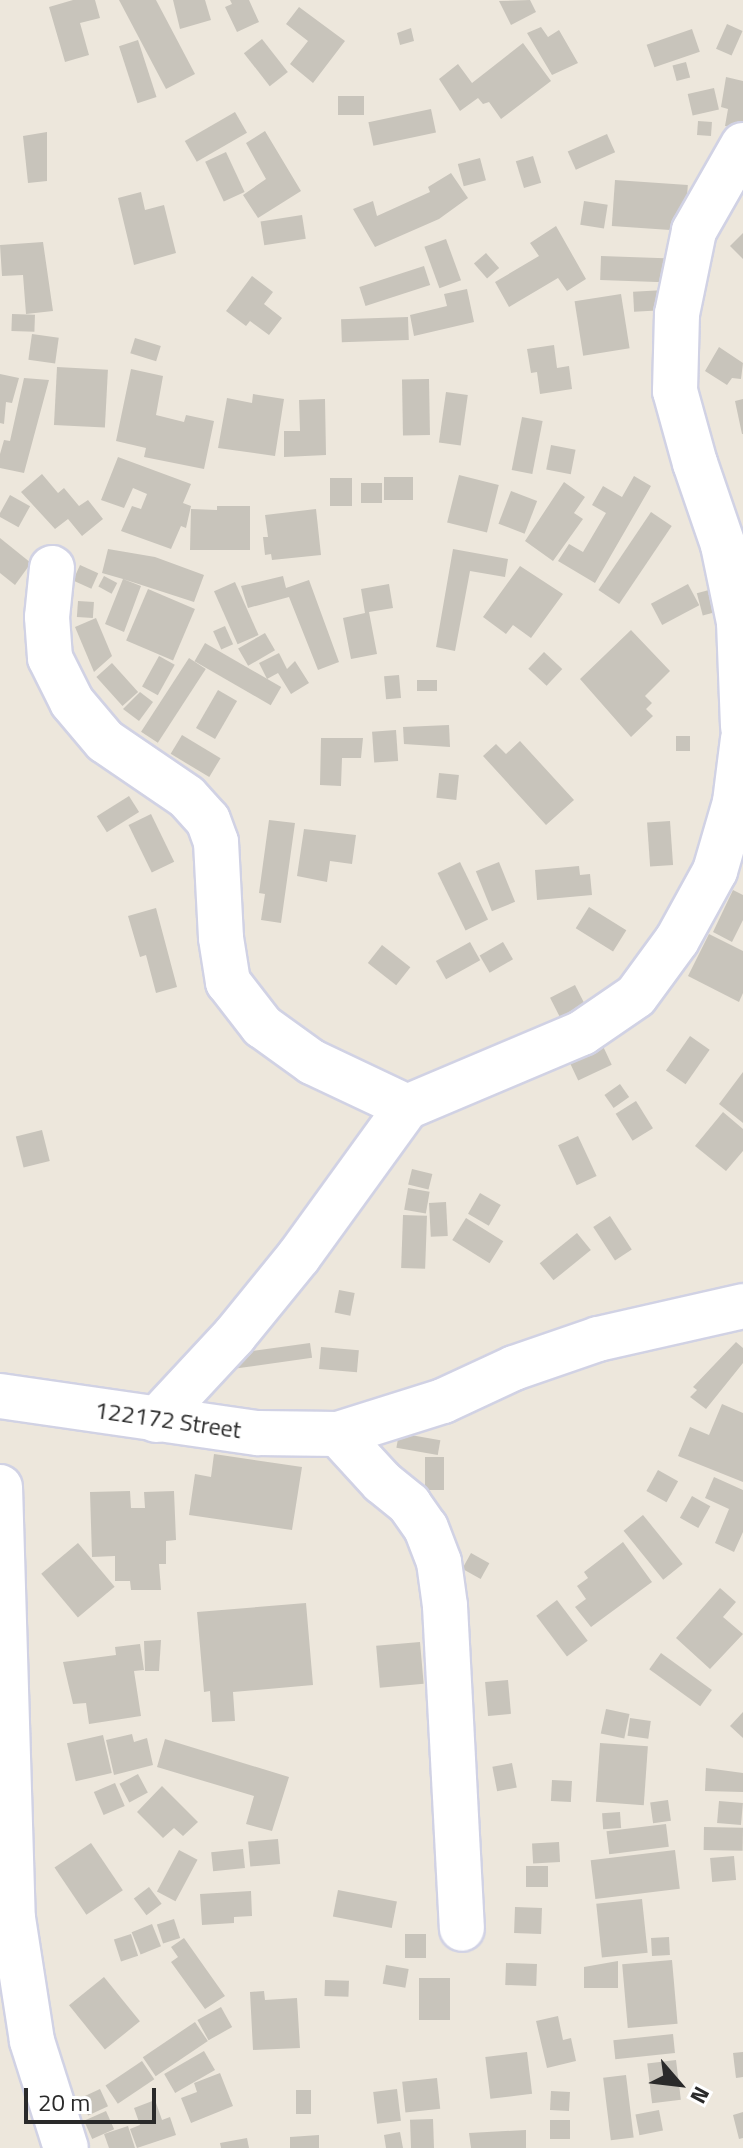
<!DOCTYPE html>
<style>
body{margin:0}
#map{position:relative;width:743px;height:2148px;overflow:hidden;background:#ede7dc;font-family:"Titillium Web",sans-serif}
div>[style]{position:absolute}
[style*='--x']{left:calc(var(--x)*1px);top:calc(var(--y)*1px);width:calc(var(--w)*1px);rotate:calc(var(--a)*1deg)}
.building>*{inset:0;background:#c8c4bb;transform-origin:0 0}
.roads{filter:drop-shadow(2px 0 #d1d2e4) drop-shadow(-2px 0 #d1d2e4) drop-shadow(0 2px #d1d2e4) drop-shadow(0 -2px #d1d2e4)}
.minor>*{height:44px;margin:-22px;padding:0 22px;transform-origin:22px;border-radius:22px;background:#fff}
span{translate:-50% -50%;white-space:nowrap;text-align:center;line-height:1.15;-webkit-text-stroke:6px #fff;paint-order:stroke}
.street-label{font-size:24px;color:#2a2a2a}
.north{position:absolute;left:639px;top:2044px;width:80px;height:80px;-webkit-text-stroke:6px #fff;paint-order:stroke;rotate:118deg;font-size:22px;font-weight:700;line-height:32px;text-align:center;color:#2a2a2a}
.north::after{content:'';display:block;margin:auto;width:28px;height:36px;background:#2a2a2a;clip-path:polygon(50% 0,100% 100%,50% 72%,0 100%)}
.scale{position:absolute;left:24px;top:2088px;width:132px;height:36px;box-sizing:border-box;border:4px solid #2a2a2a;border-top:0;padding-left:10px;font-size:24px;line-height:28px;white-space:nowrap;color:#2a2a2a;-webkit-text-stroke:6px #fff;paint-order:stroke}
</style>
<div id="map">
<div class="building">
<i style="clip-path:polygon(73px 0,95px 0,100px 18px,80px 23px,89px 55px,65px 62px,49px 7px)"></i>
<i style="clip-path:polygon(119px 0,156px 0,195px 74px,166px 89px)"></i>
<i style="clip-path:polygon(173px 0,205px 0,211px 20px,180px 29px)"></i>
<i style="clip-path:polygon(230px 0,249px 0,259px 22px,237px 32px,225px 7px,232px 4px)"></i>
<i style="clip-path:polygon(530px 0,536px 12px,511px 25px,499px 1px)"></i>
<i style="clip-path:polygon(299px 7px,345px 41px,313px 83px,290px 64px,308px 41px,286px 24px)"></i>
<i style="left:727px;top:24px;width:17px;height:27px;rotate:24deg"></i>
<i style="clip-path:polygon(541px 27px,548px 37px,559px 30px,578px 63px,552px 75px,527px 33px)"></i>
<i style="clip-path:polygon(411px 28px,414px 41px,400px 45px,397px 33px)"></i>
<i style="left:692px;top:29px;width:24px;height:48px;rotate:71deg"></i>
<i style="left:262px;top:39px;width:42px;height:23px;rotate:52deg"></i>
<i style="left:138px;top:40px;width:60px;height:20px;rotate:72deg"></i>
<i style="clip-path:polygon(523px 43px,551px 81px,501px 119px,489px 102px,483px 104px,478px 98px,460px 111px,439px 79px,458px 64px,472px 83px)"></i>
<i style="left:686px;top:62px;width:16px;height:14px;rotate:75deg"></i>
<i style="clip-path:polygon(726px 77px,743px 81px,743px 129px,725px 126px,728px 109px,721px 107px)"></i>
<i style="left:714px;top:88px;width:22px;height:27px;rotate:77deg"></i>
<i style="left:338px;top:96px;width:26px;height:19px"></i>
<i style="left:431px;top:109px;width:24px;height:64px;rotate:78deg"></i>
<i style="left:235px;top:112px;width:24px;height:58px;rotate:60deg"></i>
<i style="left:698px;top:121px;width:14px;height:14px;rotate:4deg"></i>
<i style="clip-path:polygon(265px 131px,301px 191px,258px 218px,243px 195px,266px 179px,246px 143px)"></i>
<i style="clip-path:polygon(47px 132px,47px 181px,28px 183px,23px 136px)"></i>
<i style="left:607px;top:134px;width:20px;height:43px;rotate:66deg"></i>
<i style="left:226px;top:152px;width:44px;height:23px;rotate:65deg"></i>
<i style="left:533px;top:156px;width:28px;height:18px;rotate:73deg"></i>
<i style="left:480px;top:158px;width:23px;height:23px;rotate:75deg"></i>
<i style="clip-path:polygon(451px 173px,468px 198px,439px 219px,375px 247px,353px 209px,373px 201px,377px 216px,430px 192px,428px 187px)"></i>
<i style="left:615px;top:180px;width:73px;height:46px;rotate:4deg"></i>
<i style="clip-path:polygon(141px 192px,145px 210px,164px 205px,176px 253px,134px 265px,118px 198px)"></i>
<i style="left:584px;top:201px;width:24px;height:24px;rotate:9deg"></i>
<i style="left:302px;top:215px;width:24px;height:42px;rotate:81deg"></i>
<i style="clip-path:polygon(556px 226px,586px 279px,567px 291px,558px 278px,509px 307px,495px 282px,539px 256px,530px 243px)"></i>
<i style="clip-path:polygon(743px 233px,743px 259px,730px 246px)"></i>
<i style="left:446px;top:239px;width:44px;height:23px;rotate:70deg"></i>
<i style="clip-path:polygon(43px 242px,53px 311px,26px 314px,23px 275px,2px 276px,0 245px)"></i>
<i style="left:486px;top:253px;width:20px;height:16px;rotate:49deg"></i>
<i style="left:601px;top:256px;width:71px;height:24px;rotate:2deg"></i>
<i style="left:424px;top:266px;width:20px;height:68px;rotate:72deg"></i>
<i style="clip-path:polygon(252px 276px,273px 292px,264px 304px,282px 318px,269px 335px,250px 321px,246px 326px,226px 311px)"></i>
<i style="clip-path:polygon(467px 289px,474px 322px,414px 336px,410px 315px,447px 306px,444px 294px)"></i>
<i style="left:665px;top:290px;width:20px;height:32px;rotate:87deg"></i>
<i style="left:621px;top:294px;width:55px;height:47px;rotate:81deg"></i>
<i style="left:12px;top:314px;width:23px;height:17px;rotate:2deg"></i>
<i style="left:408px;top:317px;width:23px;height:67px;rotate:88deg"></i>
<i style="left:32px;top:334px;width:27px;height:26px;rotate:8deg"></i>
<i style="left:135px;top:338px;width:27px;height:16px;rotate:17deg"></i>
<i style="clip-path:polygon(554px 345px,557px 368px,569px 366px,572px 389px,540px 394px,537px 372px,531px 373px,527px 349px)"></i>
<i style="clip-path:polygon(719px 347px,743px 363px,741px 379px,732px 378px,727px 385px,705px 371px)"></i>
<i style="left:57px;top:367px;width:51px;height:58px;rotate:3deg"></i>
<i style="clip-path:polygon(131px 369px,163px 376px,156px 415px,184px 422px,186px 415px,214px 421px,204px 469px,144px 457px,146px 448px,116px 441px)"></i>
<i style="clip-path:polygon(0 374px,19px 378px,12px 403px,6px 402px,4px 424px,0 423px)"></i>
<i style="clip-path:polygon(24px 378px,49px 380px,24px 473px,0 468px,0 454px,4px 440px,10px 441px)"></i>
<i style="left:429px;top:379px;width:56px;height:27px;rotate:89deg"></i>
<i style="left:446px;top:392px;width:22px;height:51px;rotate:8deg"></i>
<i style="clip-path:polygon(253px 394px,284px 399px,275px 456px,218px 448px,227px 398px,252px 403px)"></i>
<i style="clip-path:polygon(325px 399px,326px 455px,284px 457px,284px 431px,300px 431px,299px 400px)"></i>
<i style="clip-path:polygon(743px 399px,743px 434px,742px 434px,735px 401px)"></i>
<i style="left:522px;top:417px;width:21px;height:54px;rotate:11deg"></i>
<i style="left:551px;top:445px;width:25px;height:25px;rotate:11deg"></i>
<i style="clip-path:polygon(118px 457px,191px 484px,183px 503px,191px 506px,186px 528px,181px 526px,171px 549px,121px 531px,132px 506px,141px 509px,147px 494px,133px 488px,124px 508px,101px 500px)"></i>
<i style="clip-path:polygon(42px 474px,58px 493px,64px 488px,79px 506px,88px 500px,103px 519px,82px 536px,68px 519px,55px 529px,21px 492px)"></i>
<i style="left:459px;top:475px;width:41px;height:49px;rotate:14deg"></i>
<i style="clip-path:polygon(634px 476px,651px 486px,595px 583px,558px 561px,569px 544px,583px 552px,606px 513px,592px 505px,603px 486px,622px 497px)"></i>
<i style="left:413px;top:477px;width:23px;height:29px;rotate:90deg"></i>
<i style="left:330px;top:478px;width:22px;height:28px"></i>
<i style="clip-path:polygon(564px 482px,585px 497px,574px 513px,583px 519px,553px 561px,525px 541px)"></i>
<i style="left:361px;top:483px;width:21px;height:20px"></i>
<i style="left:511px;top:491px;width:28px;height:35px;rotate:21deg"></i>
<i style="left:10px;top:495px;width:23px;height:24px;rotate:29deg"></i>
<i style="clip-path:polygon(217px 506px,250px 506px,250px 550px,190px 550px,191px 509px,217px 510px)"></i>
<i style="clip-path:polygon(316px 509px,321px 555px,272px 560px,271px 554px,265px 555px,263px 537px,268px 537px,265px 515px)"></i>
<i style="left:651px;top:512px;width:25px;height:94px;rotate:34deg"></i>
<i style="clip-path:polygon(0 538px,31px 563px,15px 585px,0 573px)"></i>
<i style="clip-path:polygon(108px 549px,155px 557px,204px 575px,194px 602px,123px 579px,141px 586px,124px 632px,105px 624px,123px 579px,102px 573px)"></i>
<i style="clip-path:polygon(453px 549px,508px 559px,505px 577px,470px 571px,455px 651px,436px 647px)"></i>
<i style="left:80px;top:565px;width:20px;height:17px;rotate:24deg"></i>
<i style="clip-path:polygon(520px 566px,563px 594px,531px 638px,513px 625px,506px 634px,483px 617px)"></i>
<i style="left:104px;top:576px;width:15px;height:12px;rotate:28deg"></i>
<i style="clip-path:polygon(283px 576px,286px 588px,309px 580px,339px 662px,318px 670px,289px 597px,248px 608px,241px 586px)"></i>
<i style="left:235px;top:582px;width:58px;height:23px;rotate:66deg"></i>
<i style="clip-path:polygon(389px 584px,393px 608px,369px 612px,377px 654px,351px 659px,343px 618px,365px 613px,361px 589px)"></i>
<i style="left:688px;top:584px;width:24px;height:42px;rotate:62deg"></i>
<i style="left:720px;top:587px;width:23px;height:24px;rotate:75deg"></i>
<i style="left:148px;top:589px;width:51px;height:56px;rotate:23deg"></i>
<i style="left:78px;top:601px;width:16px;height:16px;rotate:4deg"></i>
<i style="clip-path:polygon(96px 618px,112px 656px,94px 672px,75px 627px)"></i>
<i style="left:225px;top:626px;width:20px;height:13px;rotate:66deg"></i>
<i style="clip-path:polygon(631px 630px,670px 671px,645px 696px,652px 703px,646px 709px,653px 716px,631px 737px,580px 679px)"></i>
<i style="left:265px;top:633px;width:20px;height:31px;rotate:60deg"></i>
<i style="left:205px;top:643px;width:88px;height:21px;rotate:30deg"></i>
<i style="left:544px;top:652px;width:25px;height:23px;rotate:43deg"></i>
<i style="clip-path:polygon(279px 653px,287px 669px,295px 661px,309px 683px,291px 694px,278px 673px,267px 679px,259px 663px)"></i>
<i style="left:159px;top:656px;width:18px;height:35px;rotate:29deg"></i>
<i style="left:189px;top:658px;width:20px;height:88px;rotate:33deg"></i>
<i style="left:112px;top:663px;width:39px;height:21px;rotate:48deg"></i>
<i style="left:399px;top:675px;width:23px;height:15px;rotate:85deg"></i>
<i style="left:417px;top:680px;width:20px;height:11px"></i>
<i style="left:218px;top:690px;width:22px;height:44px;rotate:30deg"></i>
<i style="clip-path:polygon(140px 692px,153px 702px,139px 721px,123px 709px)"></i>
<i style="clip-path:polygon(449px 725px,450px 747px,404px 744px,403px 727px)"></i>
<i style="left:396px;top:730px;width:31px;height:24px;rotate:86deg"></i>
<i style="left:182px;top:735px;width:45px;height:22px;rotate:31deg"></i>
<i style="left:676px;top:736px;width:14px;height:15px"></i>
<i style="clip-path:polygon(321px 738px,363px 738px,361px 758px,342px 758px,341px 786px,320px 785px)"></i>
<i style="clip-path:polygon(520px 741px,574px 800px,546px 825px,483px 756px,496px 744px,506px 754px)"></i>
<i style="left:439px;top:773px;width:20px;height:25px;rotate:6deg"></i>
<i style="left:129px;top:796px;width:19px;height:38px;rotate:58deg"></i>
<i style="left:151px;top:814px;width:53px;height:25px;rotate:64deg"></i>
<i style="clip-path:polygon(269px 820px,295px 823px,281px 923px,261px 920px,265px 894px,259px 893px)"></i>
<i style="left:670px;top:821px;width:44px;height:23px;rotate:86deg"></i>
<i style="clip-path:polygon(304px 829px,356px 835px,352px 864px,330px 861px,327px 882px,297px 876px)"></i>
<i style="left:460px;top:862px;width:64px;height:25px;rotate:64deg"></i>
<i style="left:499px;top:862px;width:43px;height:25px;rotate:68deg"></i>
<i style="clip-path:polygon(579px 866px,580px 875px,590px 874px,592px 895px,537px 900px,535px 870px)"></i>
<i style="clip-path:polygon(733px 890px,743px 895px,743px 920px,732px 942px,713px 932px)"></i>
<i style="left:589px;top:907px;width:44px;height:25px;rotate:32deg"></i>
<i style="clip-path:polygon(156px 908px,177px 987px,156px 993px,146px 955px,140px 957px,128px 916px)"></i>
<i style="clip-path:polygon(709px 934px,743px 951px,743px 993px,739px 1002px,688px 976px)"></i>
<i style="left:470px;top:942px;width:21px;height:39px;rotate:61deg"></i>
<i style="left:503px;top:942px;width:20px;height:27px;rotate:60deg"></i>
<i style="left:382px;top:945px;width:36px;height:23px;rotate:38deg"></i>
<i style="left:575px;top:985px;width:28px;height:28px;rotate:63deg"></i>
<i style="left:690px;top:1036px;width:24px;height:42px;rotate:35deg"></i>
<i style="left:602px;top:1044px;width:23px;height:37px;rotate:65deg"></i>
<i style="clip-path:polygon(743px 1072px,743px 1123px,719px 1104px)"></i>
<i style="left:620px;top:1084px;width:16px;height:19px;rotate:55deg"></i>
<i style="left:636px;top:1101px;width:32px;height:24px;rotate:58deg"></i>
<i style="clip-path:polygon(723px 1112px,743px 1129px,743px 1151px,726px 1171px,695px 1146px)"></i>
<i style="left:42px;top:1130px;width:32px;height:27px;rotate:76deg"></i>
<i style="left:578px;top:1136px;width:44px;height:22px;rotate:65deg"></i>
<i style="left:412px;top:1169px;width:21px;height:16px;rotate:14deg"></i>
<i style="left:408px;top:1188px;width:22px;height:22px;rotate:10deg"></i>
<i style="left:480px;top:1193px;width:24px;height:24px;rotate:30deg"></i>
<i style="left:446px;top:1202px;width:34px;height:17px;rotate:87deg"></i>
<i style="left:403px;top:1215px;width:24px;height:53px;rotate:2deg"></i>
<i style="left:610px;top:1216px;width:40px;height:20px;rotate:57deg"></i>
<i style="left:466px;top:1218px;width:44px;height:26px;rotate:32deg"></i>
<i style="left:577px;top:1233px;width:22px;height:48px;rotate:51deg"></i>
<i style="left:339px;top:1290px;width:16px;height:23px;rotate:11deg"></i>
<i style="clip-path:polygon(736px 1342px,743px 1348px,743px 1363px,706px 1409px,690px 1397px,697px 1390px,693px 1387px)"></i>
<i style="left:310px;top:1343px;width:15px;height:79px;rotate:82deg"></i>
<i style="left:321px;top:1347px;width:38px;height:22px;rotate:5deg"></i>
<i style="clip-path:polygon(722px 1404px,743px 1413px,743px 1482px,678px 1456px,690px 1427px,709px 1435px)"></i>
<i style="left:399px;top:1433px;width:42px;height:15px;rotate:10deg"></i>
<i style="clip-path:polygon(214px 1454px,302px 1467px,292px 1530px,189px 1515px,195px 1474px,211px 1477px)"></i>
<i style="left:425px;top:1457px;width:19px;height:33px"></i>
<i style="left:658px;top:1470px;width:23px;height:24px;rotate:29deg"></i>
<i style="clip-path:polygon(714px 1477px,743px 1490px,743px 1532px,734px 1552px,715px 1543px,729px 1509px,705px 1498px)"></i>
<i style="clip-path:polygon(130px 1491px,131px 1508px,145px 1508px,144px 1492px,174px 1491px,176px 1540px,166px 1541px,166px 1564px,159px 1564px,161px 1590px,131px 1590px,130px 1581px,115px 1581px,115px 1556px,92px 1557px,90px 1492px)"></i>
<i style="left:692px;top:1496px;width:21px;height:25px;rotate:29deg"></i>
<i style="left:643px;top:1515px;width:63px;height:25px;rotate:51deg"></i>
<i style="clip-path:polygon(623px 1542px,652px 1582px,591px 1627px,575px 1607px,586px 1599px,577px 1586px,588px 1578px,584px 1572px)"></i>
<i style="left:78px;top:1543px;width:57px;height:48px;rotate:50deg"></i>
<i style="left:471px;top:1553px;width:21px;height:18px;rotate:29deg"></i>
<i style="clip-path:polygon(720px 1588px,736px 1602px,723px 1617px,743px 1634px,710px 1669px,676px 1638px)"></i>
<i style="left:557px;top:1600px;width:51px;height:26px;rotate:53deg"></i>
<i style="clip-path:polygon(306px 1603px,313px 1685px,233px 1692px,235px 1721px,212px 1722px,210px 1691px,204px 1692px,197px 1612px)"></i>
<i style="clip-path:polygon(161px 1640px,159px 1671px,145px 1671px,144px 1641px)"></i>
<i style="left:420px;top:1642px;width:42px;height:44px;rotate:85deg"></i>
<i style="clip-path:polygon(140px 1644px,144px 1670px,134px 1671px,141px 1716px,89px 1724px,86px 1703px,73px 1704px,63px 1662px,116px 1655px,115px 1647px)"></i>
<i style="left:661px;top:1653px;width:63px;height:20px;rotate:36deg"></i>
<i style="left:508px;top:1680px;width:34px;height:23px;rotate:85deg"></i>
<i style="left:606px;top:1709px;width:24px;height:25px;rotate:12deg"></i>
<i style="clip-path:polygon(743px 1712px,743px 1738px,730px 1726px)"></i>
<i style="left:630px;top:1718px;width:21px;height:18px;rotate:8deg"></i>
<i style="clip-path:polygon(132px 1734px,134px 1742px,147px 1738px,153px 1765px,114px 1775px,106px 1740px)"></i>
<i style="left:103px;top:1735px;width:39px;height:37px;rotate:77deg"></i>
<i style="clip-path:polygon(165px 1739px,289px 1777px,272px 1831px,246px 1824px,254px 1796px,157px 1767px)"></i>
<i style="left:600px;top:1743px;width:48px;height:59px;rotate:4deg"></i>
<i style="left:512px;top:1763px;width:25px;height:20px;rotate:79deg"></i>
<i style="clip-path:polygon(706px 1768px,743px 1773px,743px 1792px,705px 1791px)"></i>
<i style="left:138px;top:1774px;width:21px;height:21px;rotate:62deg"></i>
<i style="left:552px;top:1780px;width:20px;height:21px;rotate:3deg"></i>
<i style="left:115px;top:1783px;width:25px;height:23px;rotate:67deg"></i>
<i style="clip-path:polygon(162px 1786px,198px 1822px,183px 1836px,174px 1828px,163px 1838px,137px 1812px)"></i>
<i style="left:668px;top:1800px;width:21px;height:18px;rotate:82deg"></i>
<i style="left:719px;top:1801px;width:24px;height:22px;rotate:5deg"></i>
<i style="left:620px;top:1812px;width:16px;height:18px;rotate:86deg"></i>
<i style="left:666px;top:1824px;width:23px;height:60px;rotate:83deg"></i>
<i style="left:704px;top:1827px;width:39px;height:23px;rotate:1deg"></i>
<i style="left:278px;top:1839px;width:25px;height:30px;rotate:85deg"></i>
<i style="left:559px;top:1842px;width:20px;height:27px;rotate:87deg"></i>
<i style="left:91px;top:1843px;width:57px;height:44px;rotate:56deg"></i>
<i style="left:243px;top:1849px;width:19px;height:32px;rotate:84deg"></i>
<i style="left:179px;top:1850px;width:21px;height:47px;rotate:28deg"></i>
<i style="left:675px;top:1850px;width:39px;height:85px;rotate:83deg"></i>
<i style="left:734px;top:1856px;width:24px;height:24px;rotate:85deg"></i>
<i style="left:526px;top:1866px;width:22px;height:21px"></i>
<i style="left:149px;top:1887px;width:21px;height:19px;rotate:53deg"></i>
<i style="left:338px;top:1890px;width:60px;height:27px;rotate:11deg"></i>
<i style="clip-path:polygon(251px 1891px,252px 1916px,234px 1917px,234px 1923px,202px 1925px,200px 1894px)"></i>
<i style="left:642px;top:1899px;width:54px;height:46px;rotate:84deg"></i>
<i style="left:515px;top:1907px;width:27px;height:26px;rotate:2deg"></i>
<i style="left:174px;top:1919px;width:20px;height:18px;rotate:72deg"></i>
<i style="left:152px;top:1924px;width:24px;height:22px;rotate:68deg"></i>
<i style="left:131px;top:1934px;width:23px;height:18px;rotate:72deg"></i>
<i style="left:405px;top:1934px;width:21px;height:24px"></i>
<i style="left:669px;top:1937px;width:18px;height:18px;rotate:87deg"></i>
<i style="clip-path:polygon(184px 1938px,225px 1996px,205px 2009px,171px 1962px,178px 1957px,171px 1947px)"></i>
<i style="left:672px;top:1960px;width:64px;height:50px;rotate:85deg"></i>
<i style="clip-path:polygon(618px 1961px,618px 1988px,584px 1988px,584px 1967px)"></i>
<i style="left:506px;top:1963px;width:31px;height:22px;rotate:2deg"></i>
<i style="left:386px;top:1965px;width:23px;height:19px;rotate:10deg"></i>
<i style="left:104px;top:1977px;width:57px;height:45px;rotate:51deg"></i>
<i style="left:419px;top:1978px;width:31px;height:42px"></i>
<i style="left:325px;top:1980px;width:24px;height:16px;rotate:2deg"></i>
<i style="clip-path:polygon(264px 1991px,265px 2000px,297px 1998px,300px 2048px,253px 2050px,250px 1992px)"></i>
<i style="left:221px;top:2007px;width:23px;height:27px;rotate:61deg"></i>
<i style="clip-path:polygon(558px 2016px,563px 2040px,571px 2038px,576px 2061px,547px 2068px,536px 2021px)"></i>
<i style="left:195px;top:2022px;width:23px;height:63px;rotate:56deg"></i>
<i style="left:673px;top:2034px;width:19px;height:60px;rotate:84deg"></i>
<i style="left:204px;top:2051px;width:22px;height:46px;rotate:60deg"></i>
<i style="left:527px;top:2052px;width:42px;height:42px;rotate:83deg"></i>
<i style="clip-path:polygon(743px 2052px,743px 2077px,736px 2078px,733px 2053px)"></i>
<i style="left:676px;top:2060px;width:40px;height:29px;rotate:83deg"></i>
<i style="left:142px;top:2061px;width:22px;height:44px;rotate:56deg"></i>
<i style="clip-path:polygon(220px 2073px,233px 2106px,191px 2123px,181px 2098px,197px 2092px,194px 2083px)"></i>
<i style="left:626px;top:2075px;width:63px;height:23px;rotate:83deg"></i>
<i style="left:437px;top:2078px;width:31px;height:35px;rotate:84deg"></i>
<i style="left:100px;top:2089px;width:19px;height:22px;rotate:65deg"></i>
<i style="left:397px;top:2089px;width:32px;height:24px;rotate:83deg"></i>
<i style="left:296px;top:2090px;width:15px;height:24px"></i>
<i style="left:551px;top:2091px;width:19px;height:19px;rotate:3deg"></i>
<i style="clip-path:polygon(155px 2100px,162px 2120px,170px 2117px,176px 2135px,137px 2148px,130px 2129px,140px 2125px,134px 2108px)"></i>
<i style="left:659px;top:2110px;width:21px;height:24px;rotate:79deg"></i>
<i style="left:106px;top:2111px;width:20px;height:24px;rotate:66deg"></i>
<i style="clip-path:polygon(743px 2112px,743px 2138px,739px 2139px,733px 2115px)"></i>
<i style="left:433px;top:2119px;width:29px;height:23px;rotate:88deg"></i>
<i style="left:550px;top:2120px;width:20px;height:19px"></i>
<i style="clip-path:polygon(128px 2126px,135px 2148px,109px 2148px,104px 2134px)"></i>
<i style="clip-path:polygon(526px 2130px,526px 2148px,471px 2148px,469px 2133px)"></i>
<i style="clip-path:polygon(400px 2132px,403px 2148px,386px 2148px,384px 2135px)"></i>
<i style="clip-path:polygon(319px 2135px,319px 2148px,290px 2148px,290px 2137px)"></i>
<i style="clip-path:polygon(247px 2138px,249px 2148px,221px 2148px,220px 2143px)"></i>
</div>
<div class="roads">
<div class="minor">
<i style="--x:743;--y:145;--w:99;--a:119.7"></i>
<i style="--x:694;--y:231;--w:85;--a:101.6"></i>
<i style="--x:677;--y:314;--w:77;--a:91.5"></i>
<i style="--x:675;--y:391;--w:75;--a:74.5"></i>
<i style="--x:695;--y:463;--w:87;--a:71.1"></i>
<i style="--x:723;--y:545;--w:79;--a:78.3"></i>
<i style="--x:739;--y:622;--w:105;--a:87.8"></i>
<i style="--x:52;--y:568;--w:49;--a:95.8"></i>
<i style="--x:47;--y:617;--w:41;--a:85.8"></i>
<i style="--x:50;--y:658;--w:49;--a:63.4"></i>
<i style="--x:72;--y:702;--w:51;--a:49.8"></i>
<i style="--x:105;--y:741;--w:99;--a:34.3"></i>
<i style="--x:187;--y:797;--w:31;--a:48"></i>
<i style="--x:208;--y:820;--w:23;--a:70"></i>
<i style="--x:216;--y:842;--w:96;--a:87"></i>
<i style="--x:221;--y:938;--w:45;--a:81"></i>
<i style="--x:228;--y:982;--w:56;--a:52.3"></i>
<i style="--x:262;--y:1026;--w:62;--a:35.8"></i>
<i style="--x:312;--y:1062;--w:105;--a:25.3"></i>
<i style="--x:0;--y:1396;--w:261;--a:8.2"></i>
<i style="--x:258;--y:1433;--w:80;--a:0.7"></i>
<i style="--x:338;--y:1434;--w:110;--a:-17.4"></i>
<i style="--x:443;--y:1401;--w:78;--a:-24.9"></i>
<i style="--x:514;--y:1368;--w:89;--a:-19"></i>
<i style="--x:598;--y:1339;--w:149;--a:-12.8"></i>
<i style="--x:156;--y:1420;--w:115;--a:-47.1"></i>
<i style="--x:234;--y:1336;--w:103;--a:-50.9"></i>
<i style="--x:299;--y:1256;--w:184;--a:-54.1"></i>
<i style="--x:407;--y:1107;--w:190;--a:-22.9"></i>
<i style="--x:582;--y:1033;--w:65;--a:-34.4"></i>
<i style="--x:636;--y:996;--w:69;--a:-53.8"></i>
<i style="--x:677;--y:940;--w:79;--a:-61.2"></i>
<i style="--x:715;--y:871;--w:72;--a:-73.8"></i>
<i style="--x:735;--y:802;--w:64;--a:-82.8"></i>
<i style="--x:338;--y:1434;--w:65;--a:47.5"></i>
<i style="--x:382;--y:1482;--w:35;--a:39"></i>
<i style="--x:409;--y:1504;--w:29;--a:55"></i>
<i style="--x:426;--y:1528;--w:36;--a:69"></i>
<i style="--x:439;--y:1562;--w:44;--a:82.2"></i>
<i style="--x:445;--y:1606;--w:323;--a:87"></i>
<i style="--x:0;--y:1487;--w:431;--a:88.3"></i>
<i style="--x:13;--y:1918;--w:124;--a:81.2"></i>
<i style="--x:32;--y:2041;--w:112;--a:72.4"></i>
</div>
</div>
<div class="street-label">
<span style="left:168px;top:1420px;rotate:8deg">122172 Street</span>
</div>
<div class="north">N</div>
<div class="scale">20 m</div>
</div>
